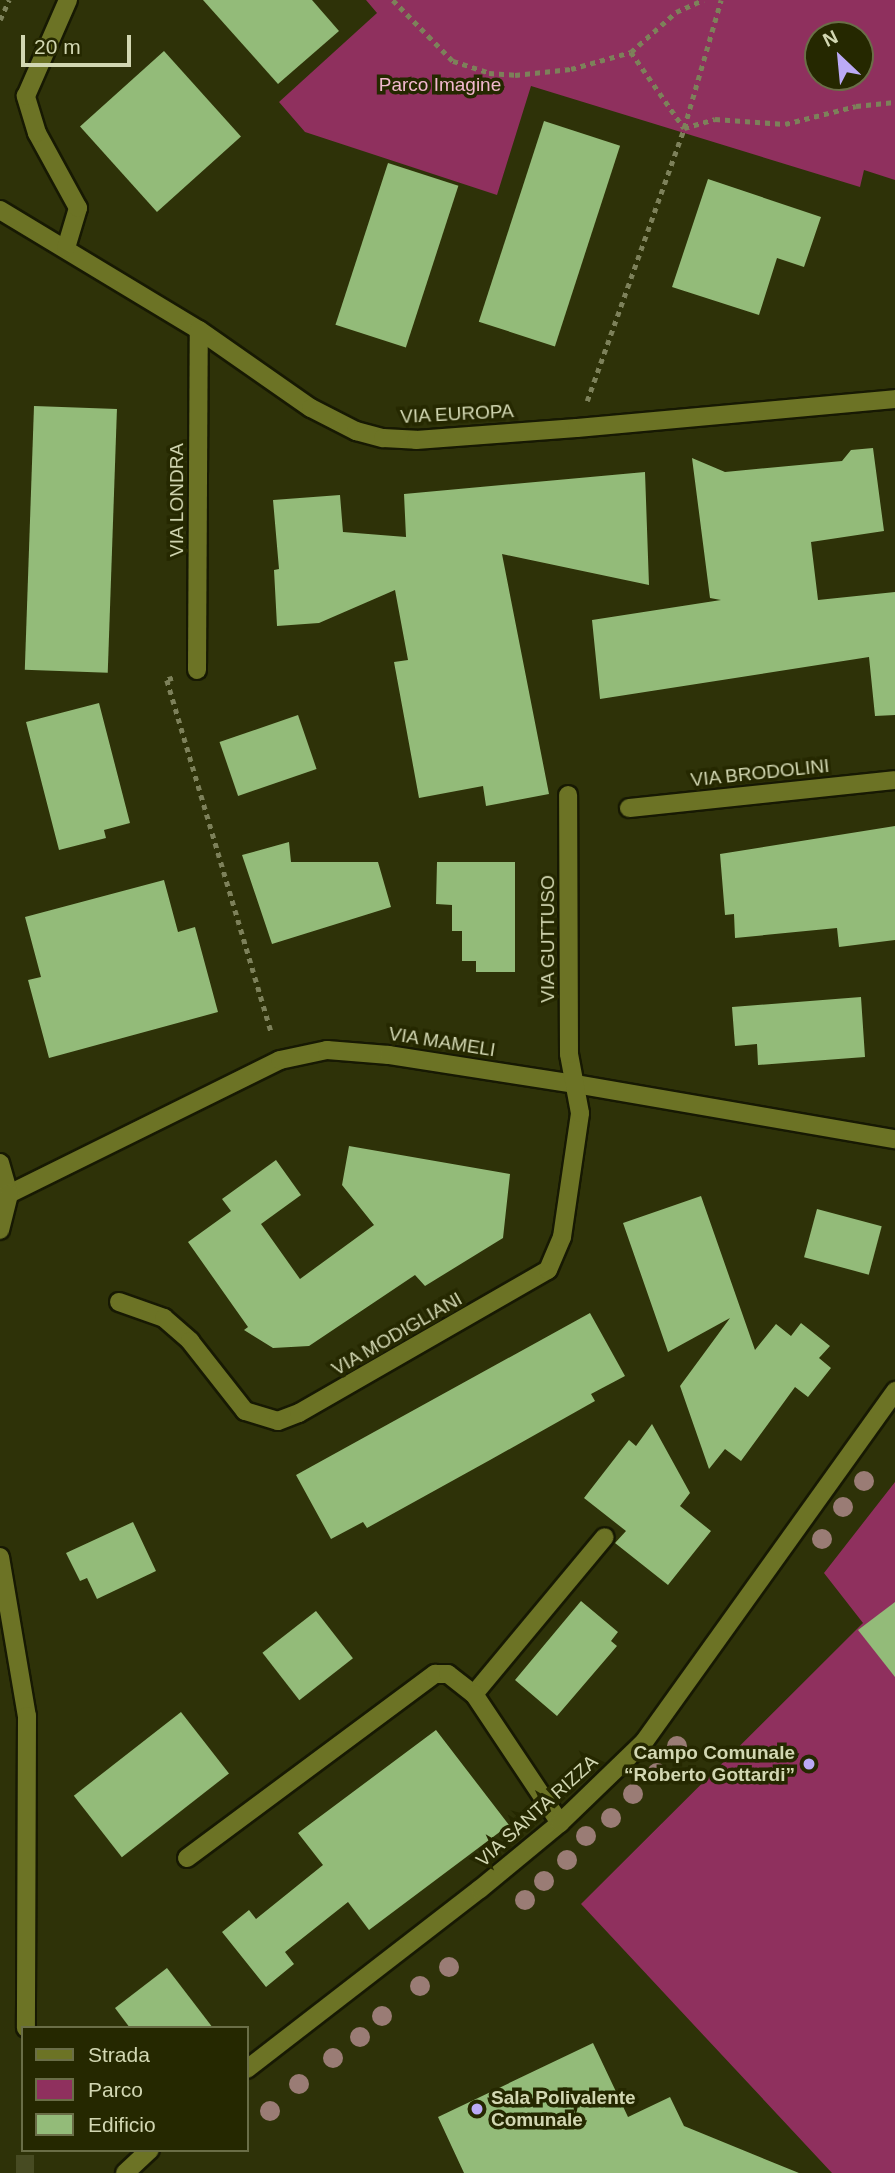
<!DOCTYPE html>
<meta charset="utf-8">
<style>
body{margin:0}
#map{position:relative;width:895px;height:2173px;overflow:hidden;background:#2e3208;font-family:Arial,sans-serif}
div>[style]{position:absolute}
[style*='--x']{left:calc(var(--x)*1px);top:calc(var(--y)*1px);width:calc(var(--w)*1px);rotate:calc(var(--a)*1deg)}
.green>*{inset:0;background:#8f305e}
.building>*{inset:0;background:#93bb79;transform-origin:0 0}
.secondary-tunnel>*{height:18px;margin-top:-9px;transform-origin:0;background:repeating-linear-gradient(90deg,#474b22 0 18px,transparent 0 27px)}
.path>*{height:4.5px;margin-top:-2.25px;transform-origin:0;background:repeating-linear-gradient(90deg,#7d815a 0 5px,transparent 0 10px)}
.roads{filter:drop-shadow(2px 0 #171903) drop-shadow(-2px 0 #171903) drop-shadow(0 2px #171903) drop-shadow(0 -2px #171903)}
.lane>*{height:18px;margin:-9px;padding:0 9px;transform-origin:9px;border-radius:9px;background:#6c7325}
.street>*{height:18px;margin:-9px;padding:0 9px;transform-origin:9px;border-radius:9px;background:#6c7325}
.secondary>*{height:18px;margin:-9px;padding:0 9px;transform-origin:9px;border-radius:9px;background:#6c7325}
.trees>*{width:20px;height:20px;margin:-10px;border-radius:50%;background:#9a7c75}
.dots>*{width:19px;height:19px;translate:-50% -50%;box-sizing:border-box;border:4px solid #252800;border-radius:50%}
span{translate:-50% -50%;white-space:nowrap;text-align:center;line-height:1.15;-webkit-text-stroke:7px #252800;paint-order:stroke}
.park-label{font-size:19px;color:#f2b8ce}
.street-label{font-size:19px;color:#d2d7b2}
.poi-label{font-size:19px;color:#d2d7b2;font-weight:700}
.right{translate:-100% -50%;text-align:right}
.left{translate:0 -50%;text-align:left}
.legend{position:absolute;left:21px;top:2026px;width:228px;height:126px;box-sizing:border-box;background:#252800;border:2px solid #6a6e47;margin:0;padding:9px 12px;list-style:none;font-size:21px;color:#d2d7b2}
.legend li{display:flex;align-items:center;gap:14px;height:35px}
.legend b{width:35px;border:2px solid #6a6e47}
.north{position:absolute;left:804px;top:21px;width:70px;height:70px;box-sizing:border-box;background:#252800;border:2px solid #6a6e47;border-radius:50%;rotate:334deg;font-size:19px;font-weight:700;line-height:28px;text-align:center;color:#d2d7b2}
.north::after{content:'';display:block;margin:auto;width:24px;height:32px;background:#bbaaf6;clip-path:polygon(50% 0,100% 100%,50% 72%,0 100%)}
.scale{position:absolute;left:21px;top:35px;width:110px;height:32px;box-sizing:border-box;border:4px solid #d2d7b2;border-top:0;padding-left:9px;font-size:21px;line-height:24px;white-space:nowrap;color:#d2d7b2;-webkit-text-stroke:5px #252800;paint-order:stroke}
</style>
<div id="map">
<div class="green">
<i style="clip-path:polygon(evenodd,366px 0,895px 0,895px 180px,864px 170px,860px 187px,531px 86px,497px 195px,305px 132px,279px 102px,377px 13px,366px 0,818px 35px,860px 35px,860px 77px,818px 77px,818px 35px)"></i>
<i style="clip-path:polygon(895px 1482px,895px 2173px,832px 2173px,581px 1904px,863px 1623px,824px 1573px)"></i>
</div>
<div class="building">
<i style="clip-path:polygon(203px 0,312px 0,339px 31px,278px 84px)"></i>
<i style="left:164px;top:51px;width:115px;height:113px;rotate:48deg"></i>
<i style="left:544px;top:121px;width:80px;height:211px;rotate:18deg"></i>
<i style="left:388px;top:163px;width:74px;height:170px;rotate:18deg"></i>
<i style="clip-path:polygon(708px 179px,821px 217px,804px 267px,777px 258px,759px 315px,672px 287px)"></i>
<i style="left:34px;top:406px;width:83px;height:264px;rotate:2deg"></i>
<i style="clip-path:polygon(873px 448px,884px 531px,811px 542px,818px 600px,895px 592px,895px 715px,875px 716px,869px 657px,600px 699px,592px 620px,721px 600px,710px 598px,692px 458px,725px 472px,842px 461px,851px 450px)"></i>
<i style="clip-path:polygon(645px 472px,649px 585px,502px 554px,549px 794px,486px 806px,483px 786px,419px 798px,394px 662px,408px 660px,395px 590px,319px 623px,277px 626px,274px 570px,279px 569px,273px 500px,340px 495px,343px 532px,406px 537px,404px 494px)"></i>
<i style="clip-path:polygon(99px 703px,130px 823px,104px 830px,106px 838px,59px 850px,26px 722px)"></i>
<i style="left:298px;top:715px;width:57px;height:83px;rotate:71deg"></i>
<i style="clip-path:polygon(895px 826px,895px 940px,839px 947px,837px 928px,735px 938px,734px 914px,725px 915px,720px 854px)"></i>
<i style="clip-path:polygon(289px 842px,291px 862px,378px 862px,391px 907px,272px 944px,242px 855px)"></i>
<i style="clip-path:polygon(437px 862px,515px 862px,515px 972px,476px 972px,476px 961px,462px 961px,462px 931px,452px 931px,452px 905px,436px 904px)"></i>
<i style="clip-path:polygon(164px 880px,178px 932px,195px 927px,218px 1012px,49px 1058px,28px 980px,41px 977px,25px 917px)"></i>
<i style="clip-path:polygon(861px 997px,865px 1057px,758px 1065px,757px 1044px,735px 1046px,732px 1007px)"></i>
<i style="clip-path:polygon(349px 1146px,510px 1174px,503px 1238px,425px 1286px,415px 1275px,309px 1346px,273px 1348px,244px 1330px,248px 1327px,188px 1242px,231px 1211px,222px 1199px,276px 1160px,301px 1195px,261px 1224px,300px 1279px,374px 1225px,342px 1185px)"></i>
<i style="clip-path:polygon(701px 1196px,755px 1350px,776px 1324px,791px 1336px,801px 1323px,830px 1346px,819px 1358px,831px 1368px,808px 1397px,795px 1387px,741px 1461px,725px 1449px,709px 1469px,680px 1386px,730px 1318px,668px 1352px,623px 1223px)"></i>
<i style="left:817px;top:1209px;width:67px;height:50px;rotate:15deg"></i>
<i style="clip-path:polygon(590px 1313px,625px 1376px,591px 1394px,595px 1401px,490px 1460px,367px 1528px,363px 1522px,331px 1539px,296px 1475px)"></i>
<i style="clip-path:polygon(652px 1424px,690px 1493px,680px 1506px,711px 1531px,668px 1585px,615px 1543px,626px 1531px,584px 1498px,629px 1440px,636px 1446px)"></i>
<i style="clip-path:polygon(133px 1522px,156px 1571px,97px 1599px,87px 1578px,80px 1581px,66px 1553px)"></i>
<i style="clip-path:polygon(581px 1601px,618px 1632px,611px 1641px,617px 1646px,557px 1716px,515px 1680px)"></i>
<i style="clip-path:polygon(895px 1602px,895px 1677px,858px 1630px)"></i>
<i style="left:316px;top:1611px;width:60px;height:68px;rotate:52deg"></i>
<i style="left:181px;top:1712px;width:78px;height:136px;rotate:52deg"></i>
<i style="clip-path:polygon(436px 1730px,509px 1825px,369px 1930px,348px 1902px,285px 1952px,294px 1964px,266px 1987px,222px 1932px,249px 1910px,256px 1919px,323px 1865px,298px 1833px)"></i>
<i style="clip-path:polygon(167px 1968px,213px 2028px,130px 2028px,115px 2008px)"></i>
<i style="clip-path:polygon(593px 2043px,628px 2117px,670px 2097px,684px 2126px,799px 2173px,464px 2173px,438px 2117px)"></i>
</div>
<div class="secondary-tunnel">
<i style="--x:25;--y:2173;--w:23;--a:-90"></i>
</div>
<div class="path">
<i style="--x:393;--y:0;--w:86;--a:45.5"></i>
<i style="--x:453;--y:61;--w:38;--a:18"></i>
<i style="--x:489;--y:73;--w:26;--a:4"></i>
<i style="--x:515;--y:75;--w:56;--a:-6.1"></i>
<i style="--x:571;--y:69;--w:62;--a:-15.8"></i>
<i style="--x:631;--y:52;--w:60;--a:-41.6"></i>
<i style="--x:676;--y:12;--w:30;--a:-24"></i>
<i style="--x:0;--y:20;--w:22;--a:-66"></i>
<i style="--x:631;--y:52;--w:93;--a:55.1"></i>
<i style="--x:684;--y:128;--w:32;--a:-16"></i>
<i style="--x:715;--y:119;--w:70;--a:4.1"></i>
<i style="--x:785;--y:124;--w:73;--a:-14.2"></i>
<i style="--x:856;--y:106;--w:39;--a:-6"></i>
<i style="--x:587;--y:401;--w:290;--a:-70.4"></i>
<i style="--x:684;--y:128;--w:133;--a:-73.9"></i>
<i style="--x:173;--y:678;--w:6;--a:162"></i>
<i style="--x:167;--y:680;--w:369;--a:73.5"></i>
</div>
<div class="roads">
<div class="lane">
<i style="--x:474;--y:1694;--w:204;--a:-50.2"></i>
<i style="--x:187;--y:1858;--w:309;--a:-36.6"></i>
<i style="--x:435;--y:1674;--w:13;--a:0"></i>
<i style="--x:448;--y:1674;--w:33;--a:38"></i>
<i style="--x:474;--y:1694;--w:155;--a:56.3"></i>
</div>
<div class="street">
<i style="--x:0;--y:210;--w:232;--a:31.1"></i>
<i style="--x:199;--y:330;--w:136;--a:34.9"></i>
<i style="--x:311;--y:408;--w:51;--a:27.1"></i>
<i style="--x:356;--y:431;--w:28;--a:15"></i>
<i style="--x:383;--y:438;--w:33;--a:3"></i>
<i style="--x:416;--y:440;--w:161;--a:-4.3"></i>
<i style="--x:577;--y:428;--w:319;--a:-5.2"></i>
<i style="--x:66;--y:248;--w:42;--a:-73.3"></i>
<i style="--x:78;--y:208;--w:85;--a:-118.7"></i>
<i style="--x:37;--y:133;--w:39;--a:-107"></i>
<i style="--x:26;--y:96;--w:105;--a:-66.4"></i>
<i style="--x:197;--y:670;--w:340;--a:-89.7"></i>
<i style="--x:629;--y:808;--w:267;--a:-6"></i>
<i style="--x:9;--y:1194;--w:302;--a:-26.3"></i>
<i style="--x:280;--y:1060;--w:48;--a:-12"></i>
<i style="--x:327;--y:1050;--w:62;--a:4.6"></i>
<i style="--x:389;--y:1055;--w:188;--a:8.9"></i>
<i style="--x:575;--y:1084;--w:325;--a:9.8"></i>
<i style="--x:119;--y:1302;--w:48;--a:19.6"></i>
<i style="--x:164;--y:1318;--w:35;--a:41"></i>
<i style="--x:190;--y:1341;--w:89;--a:51.8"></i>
<i style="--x:245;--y:1411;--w:34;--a:17"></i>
<i style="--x:278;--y:1421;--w:22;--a:-21"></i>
<i style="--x:299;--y:1413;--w:287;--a:-29.9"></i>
<i style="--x:548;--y:1270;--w:36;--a:-67"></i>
<i style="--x:562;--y:1237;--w:125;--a:-81.7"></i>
<i style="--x:580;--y:1113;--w:60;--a:-100.6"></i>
<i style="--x:569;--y:1054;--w:259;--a:-90.2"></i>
<i style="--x:247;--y:2069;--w:294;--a:-37.7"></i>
<i style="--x:480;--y:1889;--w:104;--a:-39.5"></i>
<i style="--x:560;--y:1823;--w:117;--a:-44"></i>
<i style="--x:644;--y:1742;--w:432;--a:-54.4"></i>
<i style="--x:125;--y:2173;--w:34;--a:-43"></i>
</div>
<div class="secondary">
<i style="--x:0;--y:1163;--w:32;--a:74"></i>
<i style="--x:9;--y:1194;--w:37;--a:104"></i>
<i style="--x:0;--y:1557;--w:161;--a:80.4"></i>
<i style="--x:27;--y:1716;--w:312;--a:90.2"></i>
</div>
</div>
<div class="trees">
<i style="left:864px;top:1481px"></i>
<i style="left:843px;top:1507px"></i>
<i style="left:822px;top:1539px"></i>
<i style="left:677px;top:1746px"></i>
<i style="left:657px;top:1773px"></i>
<i style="left:633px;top:1794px"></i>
<i style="left:611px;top:1818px"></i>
<i style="left:586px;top:1836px"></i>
<i style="left:567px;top:1860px"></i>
<i style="left:544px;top:1881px"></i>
<i style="left:525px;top:1900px"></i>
<i style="left:449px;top:1967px"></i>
<i style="left:420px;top:1986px"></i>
<i style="left:382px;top:2016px"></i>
<i style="left:360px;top:2037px"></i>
<i style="left:333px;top:2058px"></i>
<i style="left:299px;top:2084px"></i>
<i style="left:270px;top:2111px"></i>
</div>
<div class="dots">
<i style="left:809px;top:1764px;background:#bbaaf6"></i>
<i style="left:477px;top:2109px;background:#bbaaf6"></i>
</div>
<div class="park-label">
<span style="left:440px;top:85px">Parco Imagine</span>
</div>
<div class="street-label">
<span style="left:457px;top:414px;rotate:-3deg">VIA EUROPA</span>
<span style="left:177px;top:500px;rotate:-90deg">VIA LONDRA</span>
<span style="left:760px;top:773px;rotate:-6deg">VIA BRODOLINI</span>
<span style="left:548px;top:939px;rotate:-90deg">VIA GUTTUSO</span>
<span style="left:442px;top:1042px;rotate:9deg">VIA MAMELI</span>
<span style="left:397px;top:1334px;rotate:-30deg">VIA MODIGLIANI</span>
<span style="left:537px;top:1811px;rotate:-42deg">VIA SANTA RIZZA</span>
</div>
<div class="poi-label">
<span class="right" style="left:795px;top:1764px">Campo Comunale<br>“Roberto Gottardi”</span>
<span class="left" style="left:491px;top:2109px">Sala Polivalente<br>Comunale</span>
</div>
<ul class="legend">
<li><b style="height:9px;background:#6c7325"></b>Strada</li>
<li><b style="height:19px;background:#8f305e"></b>Parco</li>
<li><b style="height:19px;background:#93bb79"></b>Edificio</li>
</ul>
<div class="north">N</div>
<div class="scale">20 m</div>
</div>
